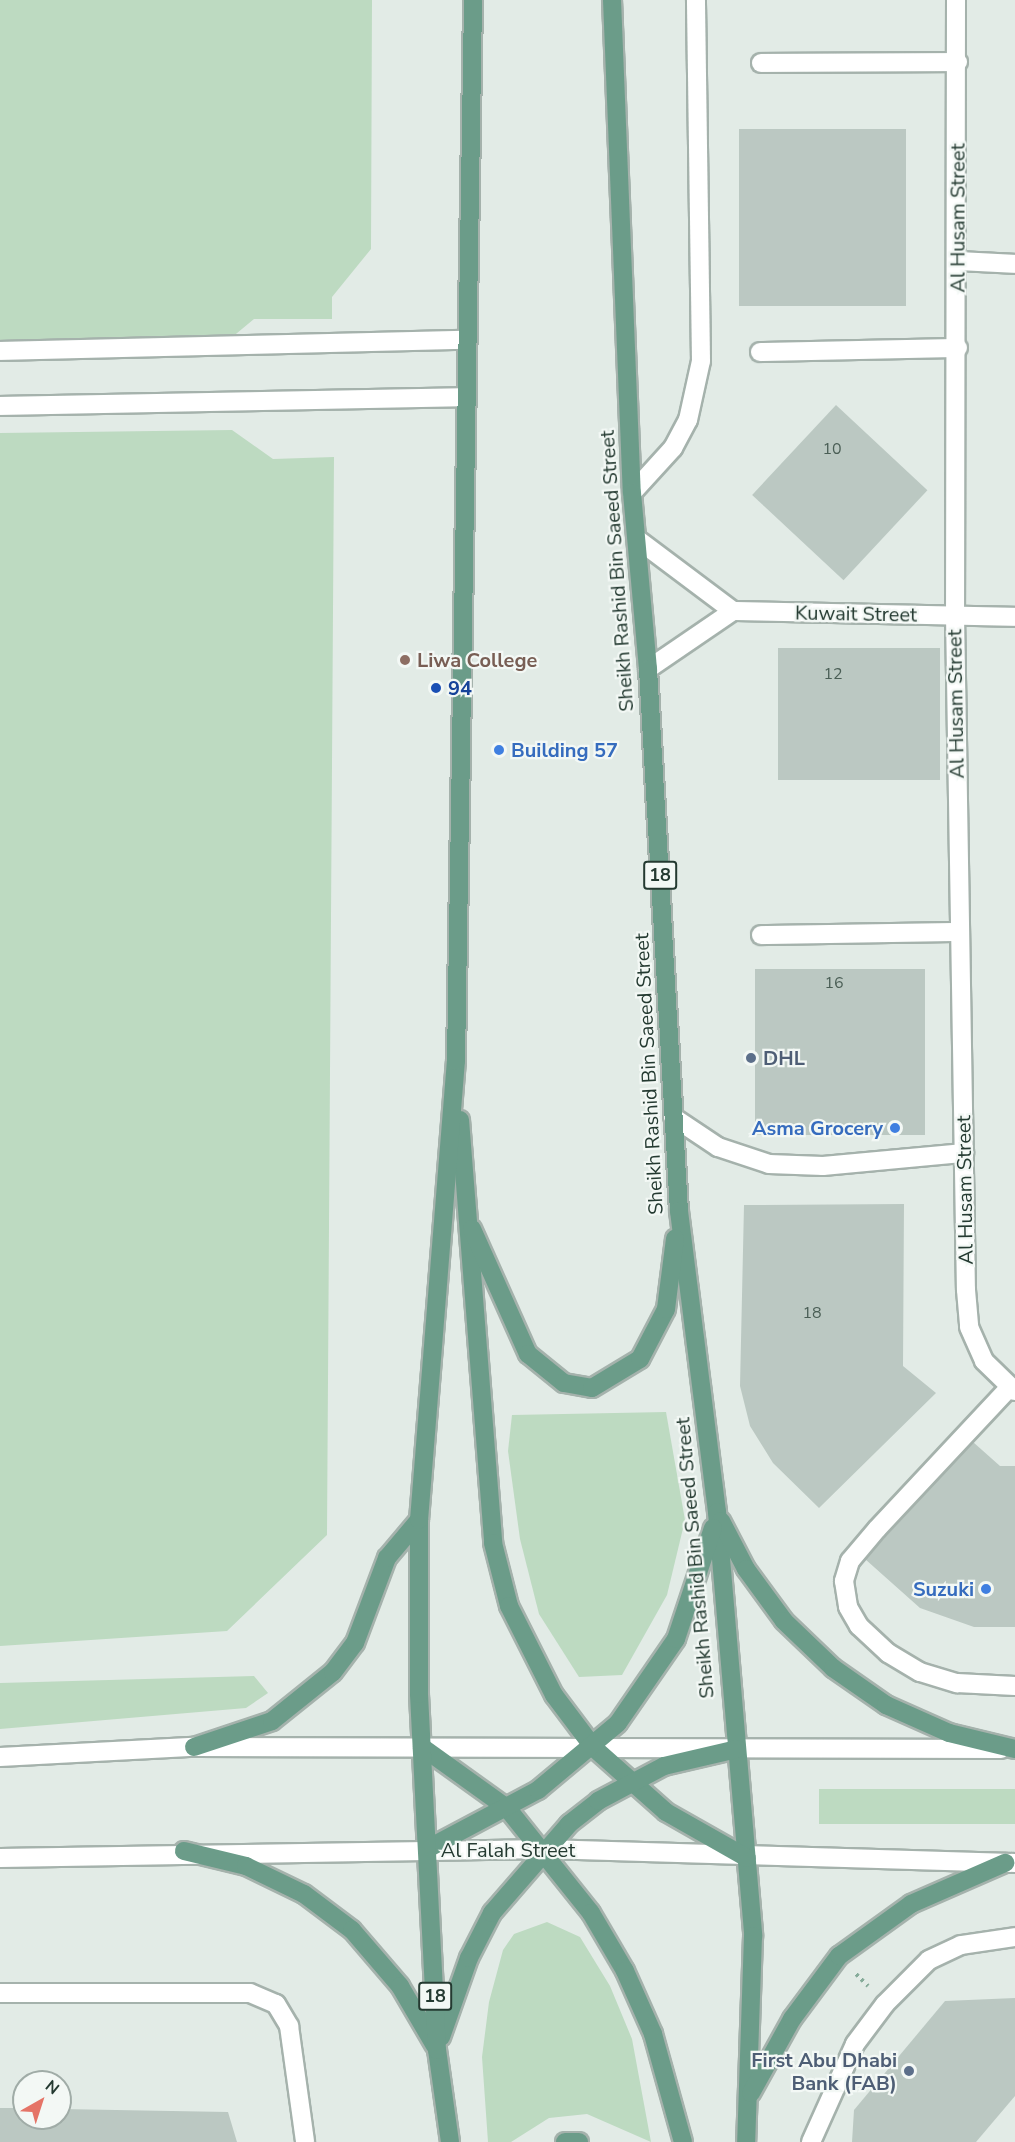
<!DOCTYPE html>
<style>
body{margin:0}
#map{position:relative;width:1015px;height:2142px;overflow:hidden;background:#e2ebe6;font-family:"Nunito Sans",sans-serif}
div>[style]{position:absolute}
[style*='--x']{left:calc(var(--x)*1px);top:calc(var(--y)*1px);width:calc(var(--w)*1px);rotate:calc(var(--a)*1deg)}
.green>*{inset:0;background:#bddac1;transform-origin:0 0}
.building>*{inset:0;background:#bbc8c2;transform-origin:0 0}
.path>*{height:4px;margin-top:-2px;transform-origin:0;background:repeating-linear-gradient(90deg,#86ac9a 0 3px,transparent 0 7.5px)}
.roads{filter:drop-shadow(2px 0 #a5b2ac) drop-shadow(-2px 0 #a5b2ac) drop-shadow(0 2px #a5b2ac) drop-shadow(0 -2px #a5b2ac)}
.service>*{height:18px;margin:-9px;padding:0 9px;transform-origin:9px;border-radius:9px;background:#fff}
.minor>*{height:18px;margin:-9px;padding:0 9px;transform-origin:9px;border-radius:9px;background:#fff}
.secondary>*{height:18px;margin:-9px;padding:0 9px;transform-origin:9px;border-radius:9px;background:#fff}
.primary>*{height:18px;margin:-9px;padding:0 9px;transform-origin:9px;border-radius:9px;background:#6b9c89}
.dots>*{width:16px;height:16px;translate:-50% -50%;box-sizing:border-box;border:3px solid #f3f8f5;border-radius:50%}
span{translate:-50% -50%;white-space:nowrap;text-align:center;line-height:1.15;-webkit-text-stroke:4.5px #f3f8f5;paint-order:stroke}
.number-label{font-size:16px;color:#4a5e55}
.number-label span{-webkit-text-stroke-width:0}
.shield-label span{padding:2px 4px;background:#f3f8f5;border:2px solid;border-radius:4px;-webkit-text-stroke-width:0}
.shield-label{font-size:18px;color:#243a31;font-weight:700}
.street-label{font-size:20px;color:#243a31}
.education-label{font-size:20px;color:#785e54;font-weight:700}
.left{translate:0 -50%;text-align:left}
.transit-label{font-size:20px;color:#164399;font-weight:700}
.shop-label{font-size:20px;color:#366cbe;font-weight:700}
.right{translate:-100% -50%;text-align:right}
.service-label{font-size:20px;color:#4e5e75;font-weight:700}
.north{position:absolute;left:12px;top:2070px;width:60px;height:60px;box-sizing:border-box;background:#f3f8f5;border:2px solid #a0aca7;border-radius:50%;rotate:39deg;font-size:16px;font-weight:700;line-height:24px;text-align:center;color:#243a31}
.north::after{content:'';display:block;margin:auto;width:21px;height:27px;background:#e57467;clip-path:polygon(50% 0,100% 100%,50% 72%,0 100%)}
</style>
<div id="map">
<div class="green">
<i style="clip-path:polygon(0 0,372px 0,371px 249px,332px 297px,332px 319px,254px 319px,219px 348px,0 350px)"></i>
<i style="clip-path:polygon(232px 430px,273px 459px,334px 457px,327px 1535px,227px 1631px,0 1646px,0 433px)"></i>
<i style="clip-path:polygon(666px 1412px,685px 1520px,667px 1595px,622px 1675px,579px 1677px,539px 1614px,520px 1539px,508px 1451px,512px 1415px)"></i>
<i style="clip-path:polygon(254px 1676px,268px 1693px,246px 1708px,0 1729px,0 1683px)"></i>
<i style="left:819px;top:1789px;width:196px;height:35px"></i>
<i style="clip-path:polygon(547px 1922px,580px 1937px,610px 1986px,632px 2039px,651px 2142px,587px 2114px,549px 2118px,511px 2142px,488px 2142px,482px 2057px,489px 2002px,503px 1950px,514px 1934px)"></i>
</div>
<div class="building">
<i style="left:739px;top:129px;width:167px;height:177px"></i>
<i style="left:836px;top:405px;width:125px;height:123px;rotate:43deg"></i>
<i style="left:778px;top:648px;width:162px;height:132px"></i>
<i style="left:755px;top:969px;width:170px;height:166px"></i>
<i style="clip-path:polygon(904px 1204px,903px 1366px,936px 1393px,819px 1508px,773px 1463px,750px 1426px,740px 1386px,744px 1205px)"></i>
<i style="clip-path:polygon(973px 1442px,1000px 1466px,1015px 1466px,1015px 1627px,974px 1627px,920px 1608px,865px 1559px)"></i>
<i style="clip-path:polygon(1015px 1998px,1015px 2096px,976px 2142px,852px 2142px,854px 2110px,945px 2001px)"></i>
<i style="clip-path:polygon(0 2108px,24px 2108px,24px 2118px,60px 2118px,60px 2109px,228px 2112px,237px 2142px,0 2142px)"></i>
</div>
<div class="path">
<i style="--x:856;--y:1974;--w:17;--a:45"></i>
</div>
<div class="roads">
<div class="service">
<i style="--x:958;--y:261;--w:57;--a:3"></i>
<i style="--x:632;--y:493;--w:61;--a:-47.7"></i>
<i style="--x:673;--y:448;--w:32;--a:-62"></i>
<i style="--x:688;--y:420;--w:60;--a:-77.6"></i>
<i style="--x:701;--y:361;--w:361;--a:-90.8"></i>
<i style="--x:0;--y:1993;--w:250;--a:0"></i>
<i style="--x:250;--y:1993;--w:28;--a:23"></i>
<i style="--x:276;--y:2004;--w:26;--a:59"></i>
<i style="--x:289;--y:2026;--w:117;--a:82.1"></i>
</div>
<div class="minor">
<i style="--x:956;--y:0;--w:615;--a:90.09"></i>
<i style="--x:955;--y:615;--w:675;--a:89.07"></i>
<i style="--x:966;--y:1290;--w:37;--a:85"></i>
<i style="--x:969;--y:1327;--w:37;--a:66"></i>
<i style="--x:984;--y:1361;--w:43;--a:44.1"></i>
<i style="--x:761;--y:63;--w:197;--a:-0.3"></i>
<i style="--x:0;--y:351;--w:466;--a:-1.4"></i>
<i style="--x:760;--y:352;--w:198;--a:-1.2"></i>
<i style="--x:0;--y:406;--w:465;--a:-1.1"></i>
<i style="--x:637;--y:539;--w:120;--a:36.9"></i>
<i style="--x:733;--y:611;--w:282;--a:1.2"></i>
<i style="--x:648;--y:669;--w:103;--a:-34.3"></i>
<i style="--x:761;--y:935;--w:199;--a:-0.9"></i>
<i style="--x:673;--y:1117;--w:54;--a:33.7"></i>
<i style="--x:718;--y:1147;--w:54;--a:18.4"></i>
<i style="--x:769;--y:1164;--w:54;--a:2.1"></i>
<i style="--x:823;--y:1166;--w:142;--a:-5.3"></i>
<i style="--x:1009;--y:1388;--w:193;--a:133.1"></i>
<i style="--x:877;--y:1529;--w:42;--a:130.2"></i>
<i style="--x:850;--y:1561;--w:21;--a:107"></i>
<i style="--x:844;--y:1581;--w:26;--a:81"></i>
<i style="--x:848;--y:1607;--w:22;--a:60"></i>
<i style="--x:859;--y:1626;--w:40;--a:43"></i>
<i style="--x:888;--y:1653;--w:37;--a:31"></i>
<i style="--x:920;--y:1672;--w:39;--a:17"></i>
<i style="--x:957;--y:1683;--w:58;--a:3"></i>
<i style="--x:811;--y:2142;--w:107;--a:-65.8"></i>
<i style="--x:855;--y:2044;--w:50;--a:-53.1"></i>
<i style="--x:885;--y:2004;--w:62;--a:-45"></i>
<i style="--x:929;--y:1960;--w:35;--a:-25"></i>
<i style="--x:961;--y:1945;--w:55;--a:-8.4"></i>
</div>
<div class="secondary">
<i style="--x:0;--y:1757;--w:194;--a:-3"></i>
<i style="--x:194;--y:1747;--w:807;--a:0.14"></i>
<i style="--x:0;--y:1858;--w:544;--a:-0.95"></i>
<i style="--x:544;--y:1849;--w:471;--a:1.7"></i>
</div>
<div class="primary">
<i style="--x:612;--y:0;--w:493;--a:87.7"></i>
<i style="--x:632;--y:493;--w:177;--a:84.8"></i>
<i style="--x:648;--y:669;--w:543;--a:86.73"></i>
<i style="--x:679;--y:1211;--w:303;--a:82.8"></i>
<i style="--x:717;--y:1512;--w:426;--a:85.1"></i>
<i style="--x:753;--y:1936;--w:206;--a:91.9"></i>
<i style="--x:460;--y:1120;--w:424;--a:85.5"></i>
<i style="--x:493;--y:1543;--w:65;--a:75.7"></i>
<i style="--x:509;--y:1606;--w:100;--a:63.2"></i>
<i style="--x:554;--y:1695;--w:66;--a:53"></i>
<i style="--x:594;--y:1748;--w:96;--a:41.6"></i>
<i style="--x:666;--y:1812;--w:93;--a:29.6"></i>
<i style="--x:472;--y:1229;--w:137;--a:65.9"></i>
<i style="--x:528;--y:1354;--w:46;--a:38.9"></i>
<i style="--x:564;--y:1383;--w:28;--a:10"></i>
<i style="--x:592;--y:1388;--w:56;--a:-31.1"></i>
<i style="--x:640;--y:1359;--w:56;--a:-62.5"></i>
<i style="--x:666;--y:1309;--w:71;--a:-82.7"></i>
<i style="--x:721;--y:1521;--w:54;--a:62.5"></i>
<i style="--x:746;--y:1569;--w:64;--a:53.8"></i>
<i style="--x:784;--y:1621;--w:68;--a:43.8"></i>
<i style="--x:833;--y:1668;--w:65;--a:34.9"></i>
<i style="--x:886;--y:1705;--w:69;--a:24"></i>
<i style="--x:949;--y:1733;--w:68;--a:13.6"></i>
<i style="--x:194;--y:1747;--w:82;--a:-18.4"></i>
<i style="--x:272;--y:1721;--w:78;--a:-38.8"></i>
<i style="--x:333;--y:1672;--w:36;--a:-53"></i>
<i style="--x:355;--y:1643;--w:91;--a:-69.4"></i>
<i style="--x:387;--y:1558;--w:50;--a:-49.9"></i>
<i style="--x:422;--y:1747;--w:105;--a:35.7"></i>
<i style="--x:507;--y:1808;--w:134;--a:51.3"></i>
<i style="--x:591;--y:1913;--w:67;--a:59.6"></i>
<i style="--x:625;--y:1971;--w:69;--a:66"></i>
<i style="--x:653;--y:2034;--w:112;--a:74.5"></i>
<i style="--x:427;--y:1849;--w:126;--a:-28"></i>
<i style="--x:538;--y:1790;--w:104;--a:-39.9"></i>
<i style="--x:618;--y:1723;--w:102;--a:-55.4"></i>
<i style="--x:676;--y:1639;--w:117;--a:-71.6"></i>
<i style="--x:184;--y:1851;--w:64;--a:13.6"></i>
<i style="--x:246;--y:1866;--w:64;--a:25.8"></i>
<i style="--x:304;--y:1894;--w:60;--a:36.9"></i>
<i style="--x:352;--y:1930;--w:74;--a:49.4"></i>
<i style="--x:400;--y:1986;--w:69;--a:59.7"></i>
<i style="--x:441;--y:2037;--w:84;--a:-70.5"></i>
<i style="--x:469;--y:1958;--w:51;--a:-62.9"></i>
<i style="--x:492;--y:1913;--w:118;--a:-49.1"></i>
<i style="--x:569;--y:1824;--w:37;--a:-38"></i>
<i style="--x:598;--y:1801;--w:75;--a:-27.9"></i>
<i style="--x:664;--y:1766;--w:75;--a:-13.1"></i>
<i style="--x:751;--y:2093;--w:85;--a:-61"></i>
<i style="--x:792;--y:2019;--w:79;--a:-53.3"></i>
<i style="--x:839;--y:1956;--w:89;--a:-35.8"></i>
<i style="--x:911;--y:1904;--w:103;--a:-23.6"></i>
<i style="--x:450;--y:2142;--w:93;--a:-98"></i>
<i style="--x:437;--y:2050;--w:356;--a:-92.9"></i>
<i style="--x:419;--y:1694;--w:174;--a:-90"></i>
<i style="--x:419;--y:1520;--w:460;--a:-85.4"></i>
<i style="--x:456;--y:1061;--w:1061;--a:-89.08"></i>
<i style="--x:565;--y:2142;--w:14;--a:0"></i>
</div>
</div>
<div class="dots">
<i style="left:405px;top:660px;background:#8d6e63"></i>
<i style="left:436px;top:688px;background:#1a4fb4"></i>
<i style="left:499px;top:750px;background:#3f7fe0"></i>
<i style="left:751px;top:1058px;background:#5c6f8a"></i>
<i style="left:895px;top:1128px;background:#3f7fe0"></i>
<i style="left:986px;top:1589px;background:#3f7fe0"></i>
<i style="left:909px;top:2071px;background:#5c6f8a"></i>
</div>
<div class="number-label">
<span style="left:832px;top:449px">10</span>
<span style="left:833px;top:674px">12</span>
<span style="left:834px;top:983px">16</span>
<span style="left:812px;top:1313px">18</span>
</div>
<div class="shield-label">
<span style="left:660px;top:875px">18</span>
<span style="left:435px;top:1996px">18</span>
</div>
<div class="street-label">
<span style="left:958px;top:218px;rotate:-90deg">Al Husam Street</span>
<span style="left:617px;top:571px;rotate:-94deg">Sheikh Rashid Bin Saeed Street</span>
<span style="left:856px;top:614px;rotate:1deg">Kuwait Street</span>
<span style="left:956px;top:704px;rotate:-91deg">Al Husam Street</span>
<span style="left:649px;top:1074px;rotate:-93deg">Sheikh Rashid Bin Saeed Street</span>
<span style="left:965px;top:1190px;rotate:-91deg">Al Husam Street</span>
<span style="left:695px;top:1558px;rotate:-95deg">Sheikh Rashid Bin Saeed Street</span>
<span style="left:508px;top:1850px">Al Falah Street</span>
</div>
<div class="education-label">
<span class="left" style="left:417px;top:660px">Liwa College</span>
</div>
<div class="transit-label">
<span class="left" style="left:448px;top:688px">94</span>
</div>
<div class="shop-label">
<span class="left" style="left:511px;top:750px">Building 57</span>
<span class="right" style="left:883px;top:1128px">Asma Grocery</span>
<span class="right" style="left:974px;top:1589px">Suzuki</span>
</div>
<div class="service-label">
<span class="left" style="left:763px;top:1058px">DHL</span>
<span class="right" style="left:897px;top:2072px">First Abu Dhabi<br>Bank (FAB)</span>
</div>
<div class="north">N</div>
</div>
